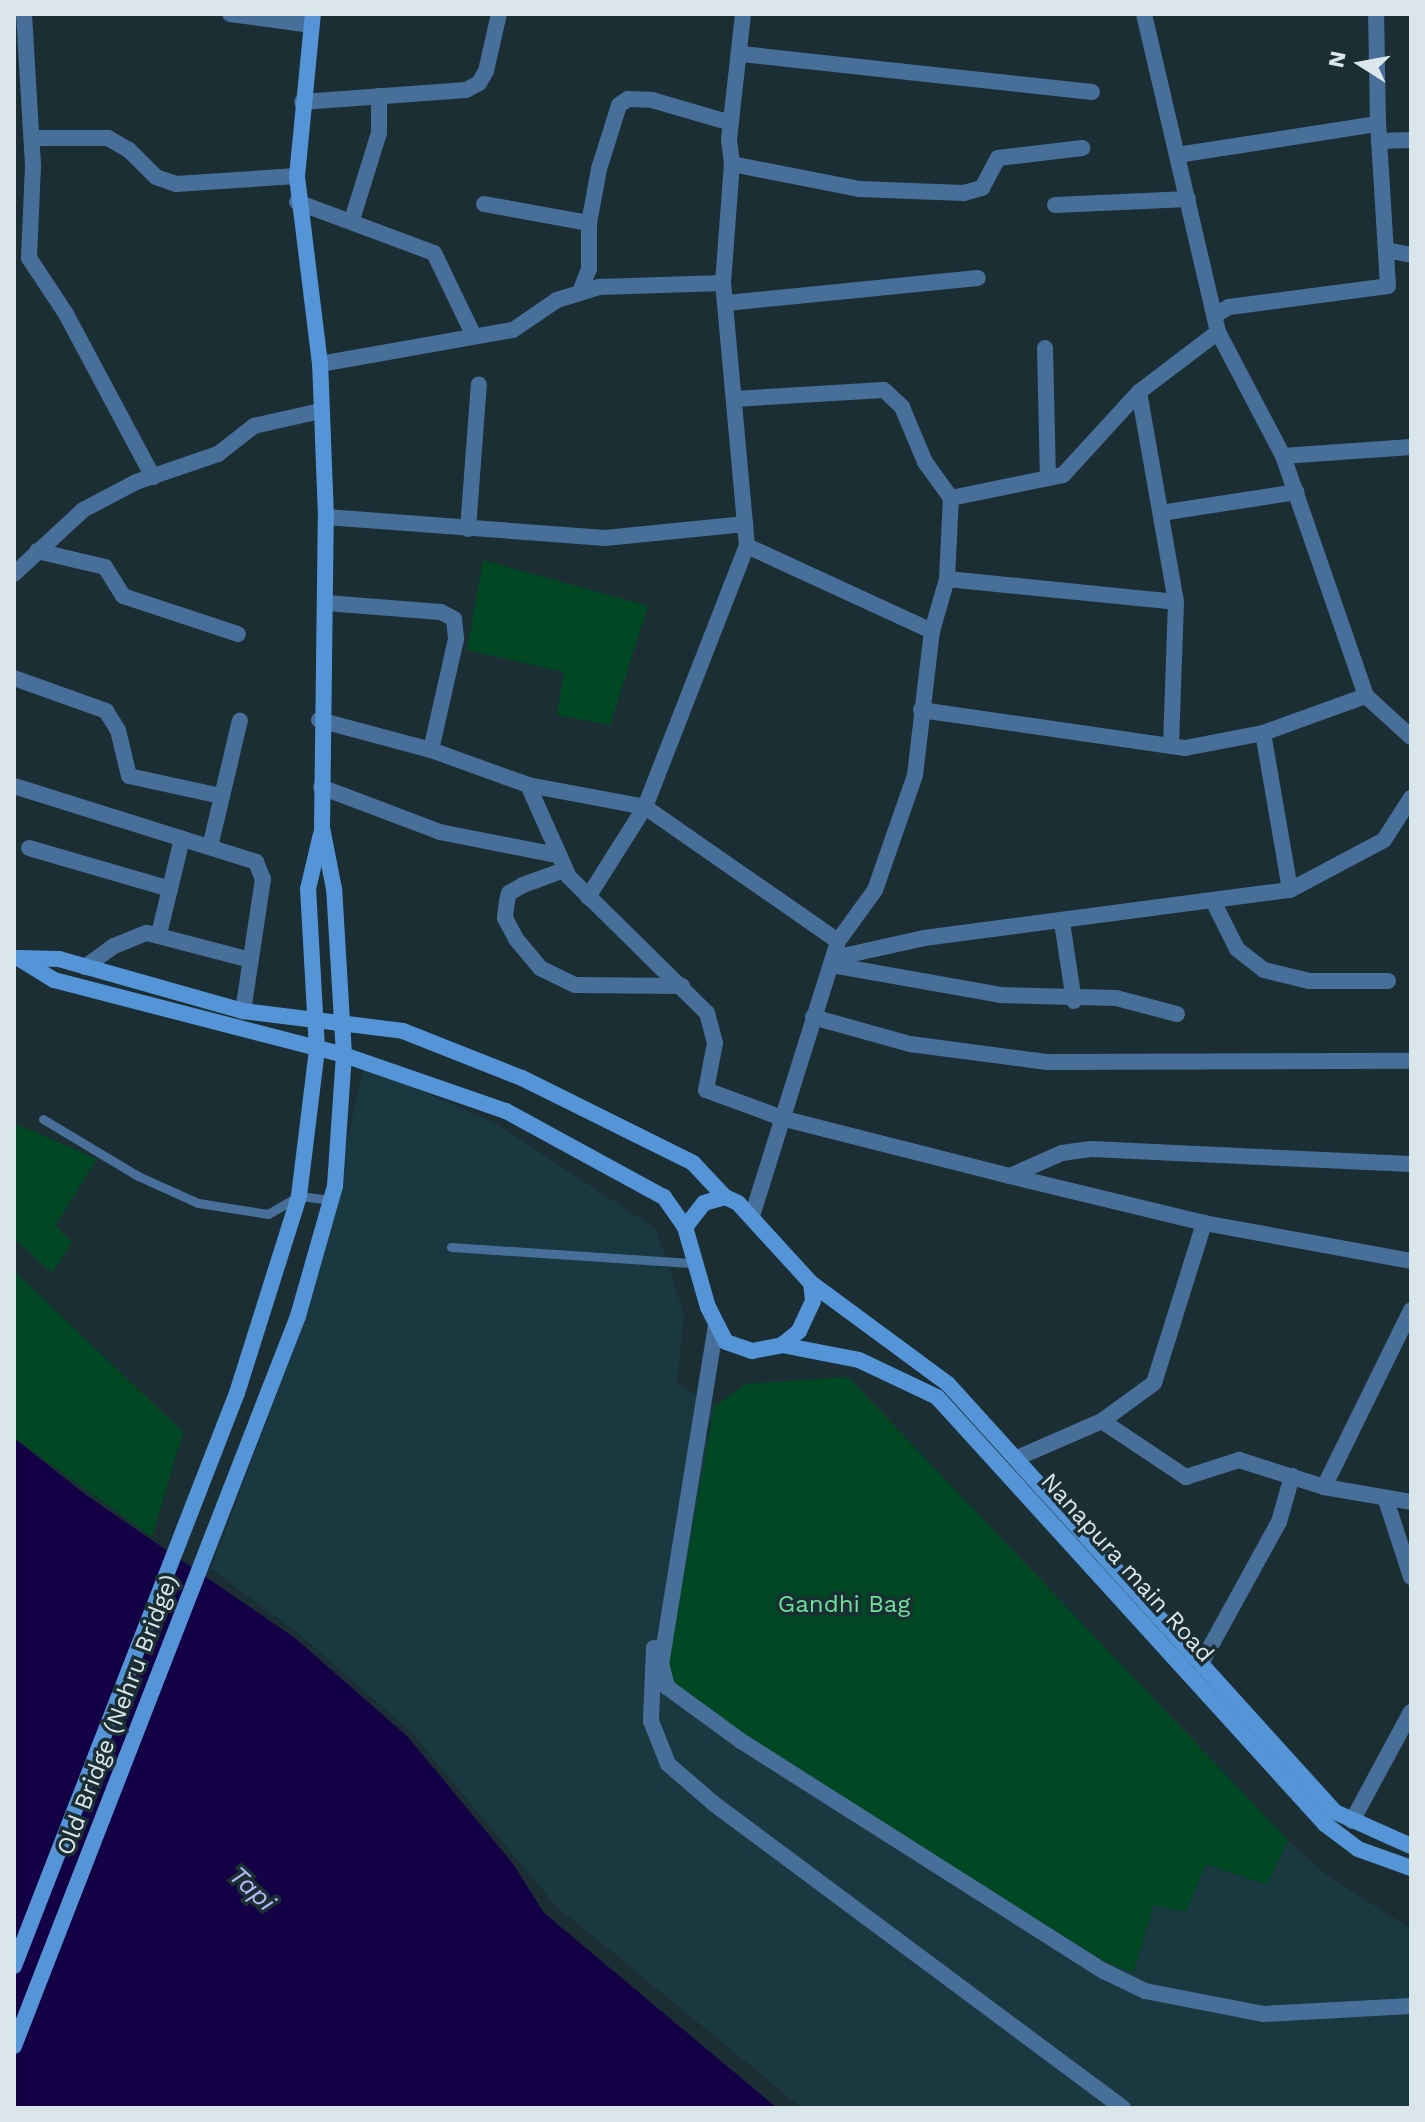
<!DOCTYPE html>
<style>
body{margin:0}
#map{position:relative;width:1425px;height:2122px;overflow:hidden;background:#1a2e34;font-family:"Work Sans",sans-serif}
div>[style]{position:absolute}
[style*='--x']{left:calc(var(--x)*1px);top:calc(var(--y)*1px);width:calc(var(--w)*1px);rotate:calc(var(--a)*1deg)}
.built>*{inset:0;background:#1a3840}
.green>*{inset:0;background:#004723}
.water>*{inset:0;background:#130045}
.lane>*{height:9px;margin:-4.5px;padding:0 4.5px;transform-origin:4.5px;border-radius:4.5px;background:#486f99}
.street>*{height:16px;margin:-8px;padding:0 8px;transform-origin:8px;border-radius:8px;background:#486f99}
.secondary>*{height:16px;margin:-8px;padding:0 8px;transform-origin:8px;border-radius:8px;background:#5595d7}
span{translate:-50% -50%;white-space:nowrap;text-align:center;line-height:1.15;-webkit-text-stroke:7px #1a2e34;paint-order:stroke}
.street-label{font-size:24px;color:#dae6ea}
.park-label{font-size:24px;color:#6fe099}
.water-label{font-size:26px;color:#b8baf8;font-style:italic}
.frame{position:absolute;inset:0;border:16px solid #dae6ea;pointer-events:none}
.north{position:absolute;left:1321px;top:24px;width:80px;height:80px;-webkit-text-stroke:6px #1a2e34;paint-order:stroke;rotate:281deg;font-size:22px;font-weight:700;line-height:32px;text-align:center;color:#dae6ea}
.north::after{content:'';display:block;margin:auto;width:28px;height:36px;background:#dae6ea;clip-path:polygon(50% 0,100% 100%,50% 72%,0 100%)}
</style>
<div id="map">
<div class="built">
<i style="clip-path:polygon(364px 1066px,495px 1123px,656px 1229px,684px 1314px,677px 1382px,714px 1407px,705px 1438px,1134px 1972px,1154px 1904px,1205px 1864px,1267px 1885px,1288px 1840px,1328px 1876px,1411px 1929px,1411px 2108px,802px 2108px,555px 1905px,413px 1734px,298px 1633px,211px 1569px,307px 1315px)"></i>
</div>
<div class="green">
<i style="clip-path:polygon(483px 560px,648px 606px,610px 725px,557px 715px,564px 672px,467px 650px)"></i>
<i style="clip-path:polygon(14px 1123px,97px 1159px,55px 1226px,72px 1242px,52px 1273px,14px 1238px)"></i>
<i style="clip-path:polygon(14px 1271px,183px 1432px,152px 1537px,14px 1438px)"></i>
<i style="clip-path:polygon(848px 1377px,1288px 1840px,1267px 1885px,1206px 1864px,1186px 1912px,1154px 1905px,1133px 1973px,1104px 1961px,867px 1815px,679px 1693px,667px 1671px,714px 1407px,745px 1384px)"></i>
</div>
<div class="water">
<i style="clip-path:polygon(14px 1438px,86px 1495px,295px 1638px,408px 1737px,513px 1864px,544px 1913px,777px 2108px,14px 2108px)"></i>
</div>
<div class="lane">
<i style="--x:43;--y:1119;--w:111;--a:31"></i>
<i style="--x:138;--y:1176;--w:66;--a:24.2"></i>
<i style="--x:198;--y:1203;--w:71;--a:8.9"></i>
<i style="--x:268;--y:1214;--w:36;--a:-30"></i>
<i style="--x:299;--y:1196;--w:32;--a:7"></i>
<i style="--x:451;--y:1247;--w:244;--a:3.8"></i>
</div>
<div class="street">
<i style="--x:24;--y:14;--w:152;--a:86.6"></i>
<i style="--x:33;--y:166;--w:92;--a:92.5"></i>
<i style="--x:29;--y:258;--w:67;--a:56.5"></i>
<i style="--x:66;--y:314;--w:185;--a:61.9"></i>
<i style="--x:230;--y:14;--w:82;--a:7.7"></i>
<i style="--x:1144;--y:14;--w:326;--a:76.9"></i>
<i style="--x:1218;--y:332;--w:140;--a:62.3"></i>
<i style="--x:1283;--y:456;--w:254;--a:70.9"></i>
<i style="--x:1366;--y:696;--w:61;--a:42.3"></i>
<i style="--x:742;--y:54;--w:352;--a:6.2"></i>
<i style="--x:302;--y:102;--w:164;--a:-4.2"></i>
<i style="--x:466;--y:90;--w:15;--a:-28"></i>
<i style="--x:479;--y:83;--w:14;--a:-60"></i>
<i style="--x:486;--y:71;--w:58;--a:-77.2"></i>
<i style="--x:32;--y:138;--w:76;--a:0"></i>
<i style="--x:108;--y:138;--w:24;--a:30"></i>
<i style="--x:129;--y:150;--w:38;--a:45"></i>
<i style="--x:156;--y:177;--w:21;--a:19"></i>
<i style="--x:176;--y:184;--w:121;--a:-3.8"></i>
<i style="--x:1379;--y:141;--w:32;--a:-2"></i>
<i style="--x:1177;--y:155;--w:203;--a:-8.8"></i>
<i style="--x:1378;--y:124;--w:110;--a:-91"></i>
<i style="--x:732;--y:164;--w:129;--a:11.1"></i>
<i style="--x:859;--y:189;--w:105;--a:2.2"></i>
<i style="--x:964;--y:193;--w:19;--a:-16"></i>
<i style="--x:982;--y:188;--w:34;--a:-62"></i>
<i style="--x:998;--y:158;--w:85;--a:-6.8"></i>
<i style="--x:297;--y:202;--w:146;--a:20.4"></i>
<i style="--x:434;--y:253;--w:92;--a:64.3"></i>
<i style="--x:484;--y:204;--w:107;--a:10.3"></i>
<i style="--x:1055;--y:205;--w:133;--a:-2.6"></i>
<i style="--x:352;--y:220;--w:91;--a:-72.8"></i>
<i style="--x:379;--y:133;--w:37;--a:-90"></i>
<i style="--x:1386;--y:250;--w:25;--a:11"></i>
<i style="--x:580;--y:292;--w:25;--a:-69"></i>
<i style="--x:589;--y:269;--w:46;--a:-90"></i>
<i style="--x:589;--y:223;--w:55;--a:-79.5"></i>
<i style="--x:599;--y:169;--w:67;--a:-72.6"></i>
<i style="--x:619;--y:105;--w:11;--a:-34"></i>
<i style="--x:628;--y:99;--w:24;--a:2"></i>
<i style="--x:652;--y:100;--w:82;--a:16.2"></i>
<i style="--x:727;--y:303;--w:252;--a:-5.7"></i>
<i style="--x:1215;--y:315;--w:16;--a:-30"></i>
<i style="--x:1229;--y:307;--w:160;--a:-7.5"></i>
<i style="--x:1388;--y:286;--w:162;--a:-93.5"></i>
<i style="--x:1045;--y:348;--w:130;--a:88.7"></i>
<i style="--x:320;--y:364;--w:196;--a:-10"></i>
<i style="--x:513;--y:330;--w:53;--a:-34.3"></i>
<i style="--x:557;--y:300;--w:44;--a:-17.2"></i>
<i style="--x:599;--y:287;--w:124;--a:-1.8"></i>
<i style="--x:1139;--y:392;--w:213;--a:80"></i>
<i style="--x:1176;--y:602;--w:144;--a:92"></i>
<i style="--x:735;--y:399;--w:149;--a:-3.5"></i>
<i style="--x:884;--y:390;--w:25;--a:43"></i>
<i style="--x:902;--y:407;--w:60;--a:67.3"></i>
<i style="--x:925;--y:462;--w:44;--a:54.2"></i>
<i style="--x:1283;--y:456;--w:128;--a:-4"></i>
<i style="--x:1161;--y:513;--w:137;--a:-8.8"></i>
<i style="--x:326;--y:517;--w:280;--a:4.3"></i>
<i style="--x:605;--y:538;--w:141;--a:-5.7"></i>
<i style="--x:468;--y:529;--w:145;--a:-85.7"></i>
<i style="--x:747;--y:546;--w:204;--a:24.7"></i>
<i style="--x:37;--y:551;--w:70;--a:13.2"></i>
<i style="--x:105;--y:567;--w:34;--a:58"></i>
<i style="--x:123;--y:596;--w:121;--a:18.3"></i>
<i style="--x:14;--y:574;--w:94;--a:-42.8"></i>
<i style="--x:83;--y:510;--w:60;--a:-27.8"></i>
<i style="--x:136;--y:482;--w:87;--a:-18.9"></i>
<i style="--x:218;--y:454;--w:46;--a:-37.9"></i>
<i style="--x:254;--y:426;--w:68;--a:-12.8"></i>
<i style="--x:947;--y:579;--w:230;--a:5.7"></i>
<i style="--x:326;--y:603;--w:115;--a:4.5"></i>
<i style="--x:441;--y:612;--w:15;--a:28"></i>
<i style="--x:454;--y:619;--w:20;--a:84"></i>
<i style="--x:456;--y:639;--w:114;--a:102.7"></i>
<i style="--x:14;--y:678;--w:98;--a:19.7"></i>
<i style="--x:106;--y:711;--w:22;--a:58"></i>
<i style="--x:118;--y:730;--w:47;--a:76.6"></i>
<i style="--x:129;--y:776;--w:94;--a:12.3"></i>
<i style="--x:921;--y:710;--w:267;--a:8.2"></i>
<i style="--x:1185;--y:748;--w:79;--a:-10.9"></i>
<i style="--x:1263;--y:733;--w:109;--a:-19.8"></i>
<i style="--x:319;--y:720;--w:116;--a:15"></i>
<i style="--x:431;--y:750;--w:103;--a:19.8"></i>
<i style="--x:528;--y:785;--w:119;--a:10.6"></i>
<i style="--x:645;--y:807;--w:235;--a:34.8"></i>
<i style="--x:1263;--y:733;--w:159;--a:80.2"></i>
<i style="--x:528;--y:785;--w:101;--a:66"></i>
<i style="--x:569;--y:877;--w:194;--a:44.6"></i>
<i style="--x:707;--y:1013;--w:31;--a:75"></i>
<i style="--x:715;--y:1043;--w:48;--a:100.8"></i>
<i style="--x:706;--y:1090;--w:84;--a:20.2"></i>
<i style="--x:785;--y:1119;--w:232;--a:14.2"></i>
<i style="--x:1010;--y:1176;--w:200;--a:13.6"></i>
<i style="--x:1204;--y:1223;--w:210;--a:10.4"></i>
<i style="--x:14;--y:786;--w:254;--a:17.4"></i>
<i style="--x:256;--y:862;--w:18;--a:68"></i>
<i style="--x:263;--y:879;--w:134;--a:98.6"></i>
<i style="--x:321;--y:787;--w:127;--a:20.7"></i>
<i style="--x:440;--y:832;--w:118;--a:11.2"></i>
<i style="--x:210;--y:847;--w:130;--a:-76.7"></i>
<i style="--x:29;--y:848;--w:147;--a:16.2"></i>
<i style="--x:564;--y:870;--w:44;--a:159.9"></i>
<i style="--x:523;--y:885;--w:16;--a:150"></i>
<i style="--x:509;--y:893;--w:8;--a:104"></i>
<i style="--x:507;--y:901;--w:17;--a:97"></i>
<i style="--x:505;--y:918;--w:24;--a:62"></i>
<i style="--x:516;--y:939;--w:38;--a:50"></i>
<i style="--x:540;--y:968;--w:39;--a:26"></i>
<i style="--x:575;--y:985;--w:107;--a:0.5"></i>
<i style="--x:588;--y:897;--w:107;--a:-57.7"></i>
<i style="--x:645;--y:807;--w:280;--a:-68.7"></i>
<i style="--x:747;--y:546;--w:264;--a:-95.2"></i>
<i style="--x:723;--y:283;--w:119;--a:-85.7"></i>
<i style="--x:732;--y:164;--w:25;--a:-97"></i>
<i style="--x:729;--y:139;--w:126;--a:-83.6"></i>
<i style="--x:1214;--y:903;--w:51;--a:63.4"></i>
<i style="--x:1237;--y:949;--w:34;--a:38"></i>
<i style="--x:1264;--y:970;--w:46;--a:13.7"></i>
<i style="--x:1309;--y:981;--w:79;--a:0"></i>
<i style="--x:1062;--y:922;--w:80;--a:81.4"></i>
<i style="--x:159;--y:934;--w:98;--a:-76.4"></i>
<i style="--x:834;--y:958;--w:92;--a:-12.5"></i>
<i style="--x:924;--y:938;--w:369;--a:-7.5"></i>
<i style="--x:1290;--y:890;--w:106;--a:-28"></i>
<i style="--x:1384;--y:840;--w:50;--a:-57.3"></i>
<i style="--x:832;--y:965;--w:171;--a:10.1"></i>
<i style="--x:1000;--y:995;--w:116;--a:1.5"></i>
<i style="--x:1116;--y:998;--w:63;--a:14.7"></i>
<i style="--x:85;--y:967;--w:36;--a:-36"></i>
<i style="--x:114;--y:946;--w:35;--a:-22"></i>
<i style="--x:147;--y:933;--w:107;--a:14.6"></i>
<i style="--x:813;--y:1017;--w:101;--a:15.6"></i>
<i style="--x:910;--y:1044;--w:138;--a:7.5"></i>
<i style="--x:1047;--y:1062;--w:364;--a:-0.2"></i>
<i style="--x:1010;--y:1176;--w:57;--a:-23.9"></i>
<i style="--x:1062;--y:1153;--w:29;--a:-8"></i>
<i style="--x:1091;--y:1149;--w:320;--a:2.7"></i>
<i style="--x:752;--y:1216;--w:288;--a:-72.6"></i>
<i style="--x:838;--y:941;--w:63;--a:-54"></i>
<i style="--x:875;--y:890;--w:122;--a:-70.8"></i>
<i style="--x:915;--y:775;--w:145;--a:-83.3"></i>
<i style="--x:932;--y:631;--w:54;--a:-73.9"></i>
<i style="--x:947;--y:579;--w:81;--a:-87.2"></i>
<i style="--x:951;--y:498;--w:114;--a:-11.6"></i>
<i style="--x:1063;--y:475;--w:113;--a:-47.5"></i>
<i style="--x:1139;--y:392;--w:99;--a:-37.2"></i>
<i style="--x:716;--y:1325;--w:342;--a:99.2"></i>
<i style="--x:661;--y:1663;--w:25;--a:76"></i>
<i style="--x:667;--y:1687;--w:92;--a:36.1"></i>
<i style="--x:741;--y:1741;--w:430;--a:32.4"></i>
<i style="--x:1104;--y:1971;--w:46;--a:26"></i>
<i style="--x:1145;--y:1991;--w:120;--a:11"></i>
<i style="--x:1263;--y:2014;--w:148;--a:-3.1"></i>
<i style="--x:1102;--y:1421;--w:101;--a:33.7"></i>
<i style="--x:1186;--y:1477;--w:56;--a:-17.8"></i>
<i style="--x:1239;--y:1460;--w:89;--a:17.6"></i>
<i style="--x:1324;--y:1487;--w:88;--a:9.8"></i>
<i style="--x:1017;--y:1458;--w:93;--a:-23.5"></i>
<i style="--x:1102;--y:1421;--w:64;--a:-36.2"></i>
<i style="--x:1154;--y:1383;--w:168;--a:-72.6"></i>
<i style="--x:1324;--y:1487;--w:197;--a:-63.8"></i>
<i style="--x:1386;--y:1500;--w:81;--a:72"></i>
<i style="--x:654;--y:1648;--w:73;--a:92.4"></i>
<i style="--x:651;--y:1721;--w:46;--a:68.4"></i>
<i style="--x:668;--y:1764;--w:60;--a:40.9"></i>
<i style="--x:713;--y:1803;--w:511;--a:36.65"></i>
<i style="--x:1203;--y:1660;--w:158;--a:-61.2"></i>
<i style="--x:1279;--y:1522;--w:48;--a:-74.2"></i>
<i style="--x:1352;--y:1821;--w:124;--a:-61.6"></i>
</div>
<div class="secondary">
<i style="--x:18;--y:958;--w:42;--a:31.4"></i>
<i style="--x:54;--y:980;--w:300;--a:14.5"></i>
<i style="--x:344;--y:1055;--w:171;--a:19.1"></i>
<i style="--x:506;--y:1111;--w:180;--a:28.6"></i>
<i style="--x:664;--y:1197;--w:37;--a:55"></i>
<i style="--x:685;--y:1227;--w:83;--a:74"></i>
<i style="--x:708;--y:1307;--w:39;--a:63"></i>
<i style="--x:726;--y:1342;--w:28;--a:19"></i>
<i style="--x:752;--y:1351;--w:31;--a:-11"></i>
<i style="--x:782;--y:1345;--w:22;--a:-39"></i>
<i style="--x:799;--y:1331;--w:33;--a:-65"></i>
<i style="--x:813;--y:1301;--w:18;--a:-96"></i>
<i style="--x:811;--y:1283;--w:108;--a:-132.4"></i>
<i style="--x:738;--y:1203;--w:14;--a:-155"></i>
<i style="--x:725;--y:1197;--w:22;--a:164"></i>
<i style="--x:704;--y:1203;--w:31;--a:128"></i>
<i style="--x:19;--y:958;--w:40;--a:1.4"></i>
<i style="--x:59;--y:959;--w:191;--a:15.8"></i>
<i style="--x:243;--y:1011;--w:161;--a:7.1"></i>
<i style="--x:403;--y:1031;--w:128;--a:21.6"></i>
<i style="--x:522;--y:1078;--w:191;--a:26.4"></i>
<i style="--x:693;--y:1163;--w:47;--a:46.7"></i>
<i style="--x:811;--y:1283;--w:170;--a:36.4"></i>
<i style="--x:948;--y:1384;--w:577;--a:47.88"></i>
<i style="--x:1335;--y:1812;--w:83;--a:24.1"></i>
<i style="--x:782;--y:1345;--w:78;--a:11"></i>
<i style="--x:859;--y:1360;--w:86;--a:25.4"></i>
<i style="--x:937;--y:1397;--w:577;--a:47.74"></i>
<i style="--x:1325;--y:1824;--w:41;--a:37.1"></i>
<i style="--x:1358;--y:1849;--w:56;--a:19.7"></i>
<i style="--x:14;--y:1966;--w:615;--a:-68.74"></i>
<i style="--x:237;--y:1393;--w:207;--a:-72.5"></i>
<i style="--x:299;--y:1196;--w:148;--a:-83"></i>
<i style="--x:317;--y:1049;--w:160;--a:-93.2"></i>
<i style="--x:308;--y:889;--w:57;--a:-76.7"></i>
<i style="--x:14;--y:2046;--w:783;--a:-68.74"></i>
<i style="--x:298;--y:1316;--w:135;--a:-74.1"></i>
<i style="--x:335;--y:1186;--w:131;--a:-86.1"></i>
<i style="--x:344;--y:1055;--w:166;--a:-93.4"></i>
<i style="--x:334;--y:889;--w:62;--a:-101.1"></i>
<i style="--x:322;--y:828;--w:311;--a:-89.3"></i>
<i style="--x:326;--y:517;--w:153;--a:-92.2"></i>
<i style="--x:320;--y:364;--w:189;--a:-97"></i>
<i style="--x:297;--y:176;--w:163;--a:-84.4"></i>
</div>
<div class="street-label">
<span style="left:1127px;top:1568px;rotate:48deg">Nanapura main Road</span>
<span style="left:118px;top:1715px;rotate:-69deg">Old Bridge (Nehru Bridge)</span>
</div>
<div class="park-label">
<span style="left:844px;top:1605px">Gandhi Bag</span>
</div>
<div class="water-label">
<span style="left:252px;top:1889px;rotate:43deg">Tapi</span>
</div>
<div class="frame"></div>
<div class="north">N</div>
</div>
